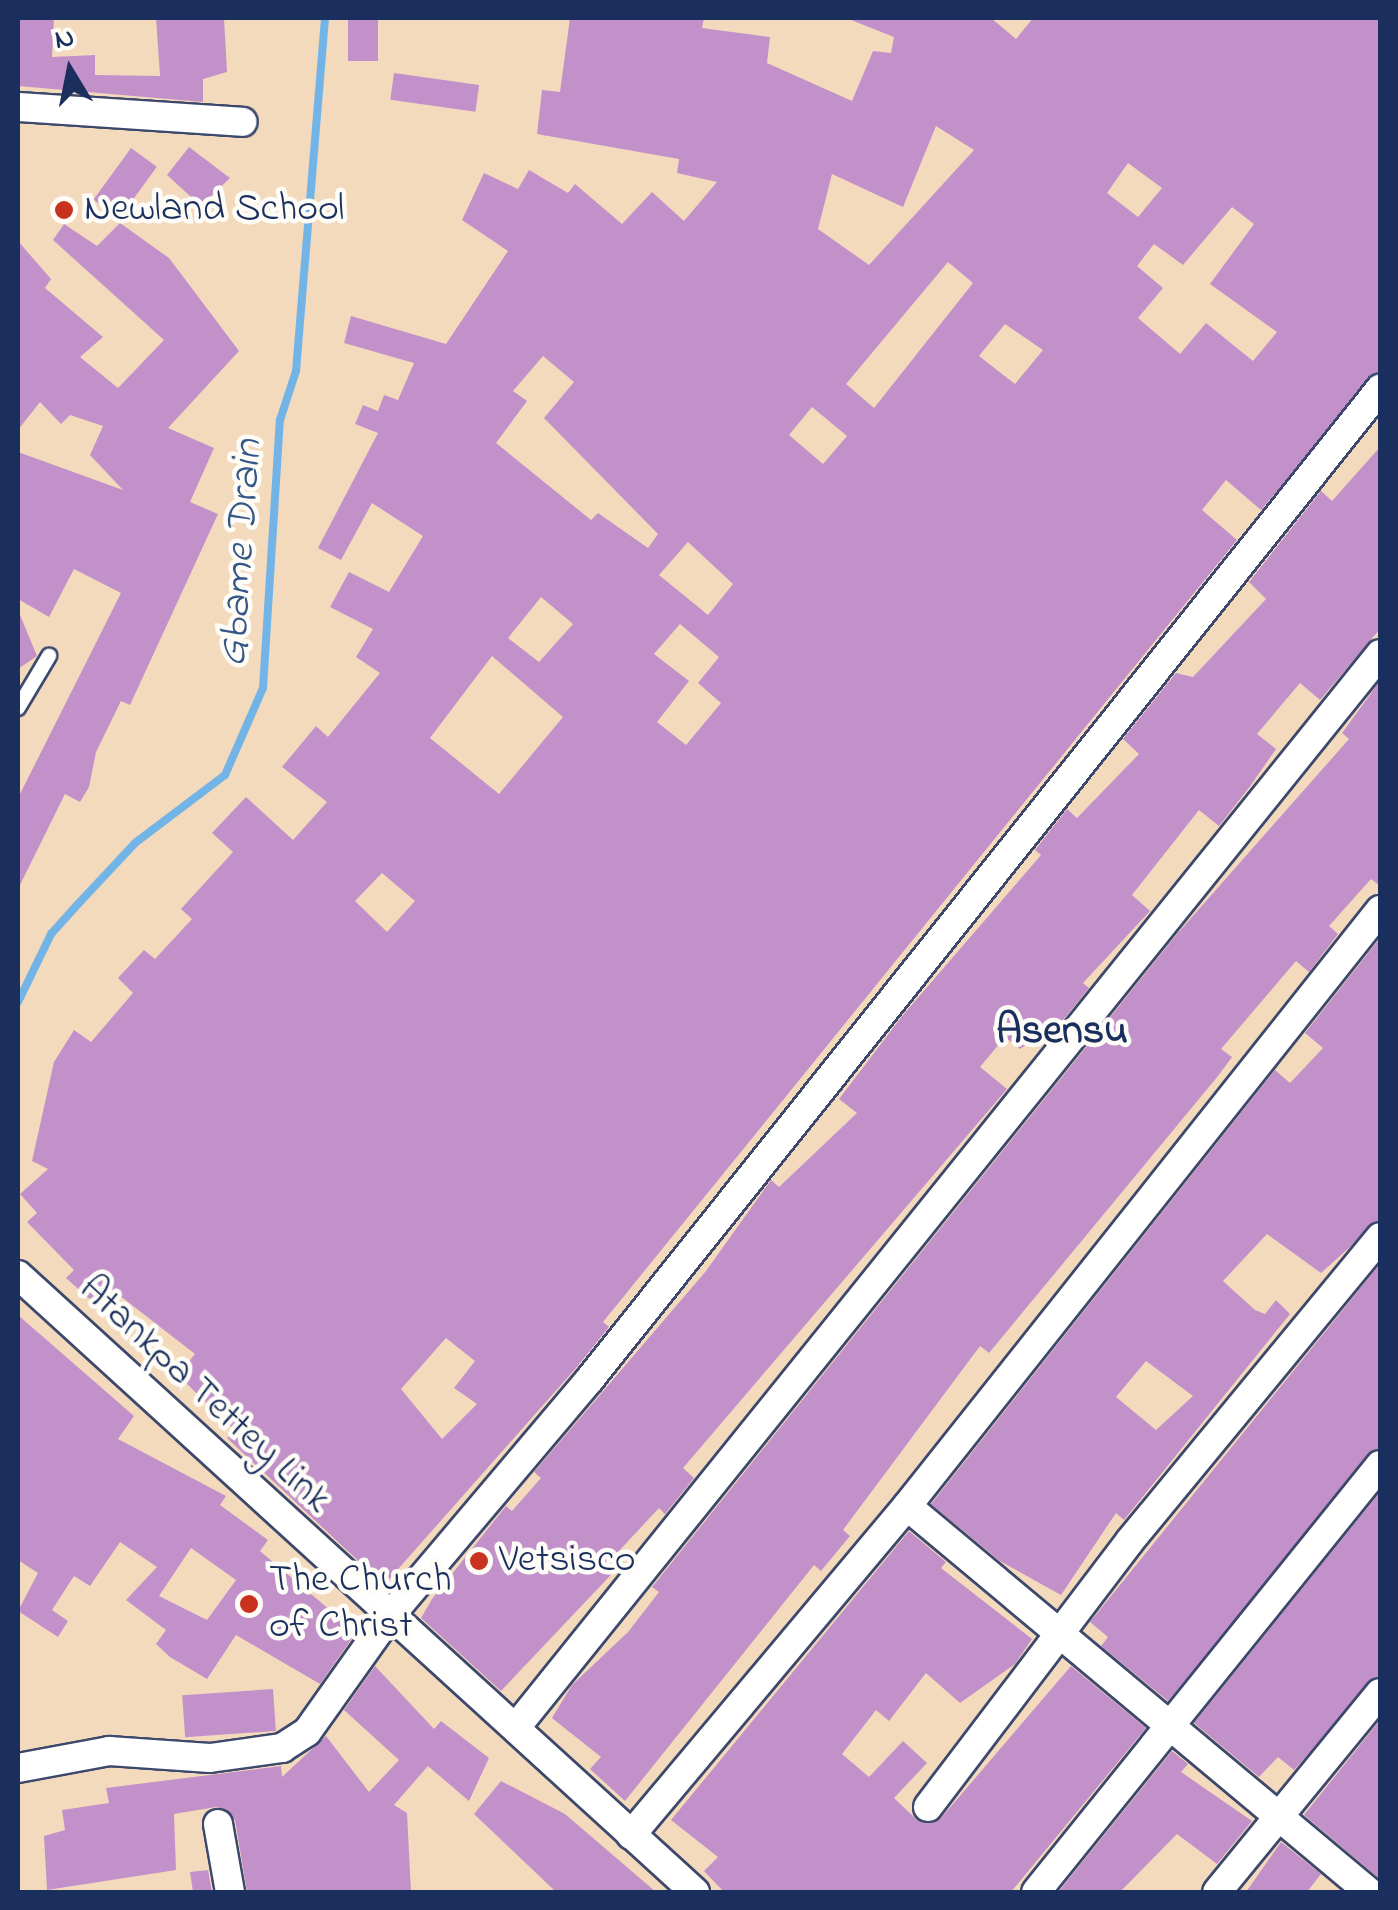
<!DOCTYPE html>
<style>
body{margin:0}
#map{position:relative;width:1398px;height:1910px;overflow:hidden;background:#f4dabd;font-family:"Indie Flower",sans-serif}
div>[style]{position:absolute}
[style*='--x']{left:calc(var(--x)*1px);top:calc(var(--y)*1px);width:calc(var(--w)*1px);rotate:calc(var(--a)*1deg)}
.stream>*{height:8px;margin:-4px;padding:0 4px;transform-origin:4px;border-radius:4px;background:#73b4e7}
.building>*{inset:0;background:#c391c9;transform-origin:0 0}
.roads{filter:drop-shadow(2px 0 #3c496c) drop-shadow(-2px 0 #3c496c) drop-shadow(0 2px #3c496c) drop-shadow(0 -2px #3c496c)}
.service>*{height:14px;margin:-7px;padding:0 7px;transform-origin:7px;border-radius:7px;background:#fff}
.minor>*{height:28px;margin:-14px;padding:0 14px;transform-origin:14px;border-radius:14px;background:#fff}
.dots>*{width:28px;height:28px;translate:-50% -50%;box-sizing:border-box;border:5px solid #fdfcf7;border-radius:50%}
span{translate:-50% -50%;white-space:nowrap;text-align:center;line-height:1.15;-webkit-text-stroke:9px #fdfcf7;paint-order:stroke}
.poi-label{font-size:40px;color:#1b2f5e}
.left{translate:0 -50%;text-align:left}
.street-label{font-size:40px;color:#1b2f5e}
.water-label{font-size:42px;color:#355787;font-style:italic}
.neighbourhood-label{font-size:42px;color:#1b2f5e;font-weight:700}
.frame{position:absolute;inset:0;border:20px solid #1b2f5e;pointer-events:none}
.north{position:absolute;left:20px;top:20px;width:100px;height:100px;-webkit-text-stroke:8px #fdfcf7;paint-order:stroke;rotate:350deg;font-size:28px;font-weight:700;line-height:40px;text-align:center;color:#1b2f5e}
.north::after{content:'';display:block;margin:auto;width:35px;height:45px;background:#1b2f5e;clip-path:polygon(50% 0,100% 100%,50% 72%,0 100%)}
</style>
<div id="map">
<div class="stream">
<i style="--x:18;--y:1002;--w:76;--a:-64.1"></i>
<i style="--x:51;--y:934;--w:40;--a:-48"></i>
<i style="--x:78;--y:904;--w:83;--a:-46.9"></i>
<i style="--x:135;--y:843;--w:113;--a:-37.1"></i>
<i style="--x:225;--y:775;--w:95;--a:-66.4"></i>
<i style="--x:263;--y:688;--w:269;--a:-86.4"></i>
<i style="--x:280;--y:420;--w:52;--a:-71.9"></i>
<i style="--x:296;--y:371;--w:354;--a:-85.3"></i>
</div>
<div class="building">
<i style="clip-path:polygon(18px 18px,54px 19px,52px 57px,95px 55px,95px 75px,160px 76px,156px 18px,224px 18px,227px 72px,203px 79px,203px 102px,18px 86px)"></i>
<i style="left:348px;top:18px;width:30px;height:43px"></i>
<i style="clip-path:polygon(evenodd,570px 18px,704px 18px,702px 28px,770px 37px,767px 63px,852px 101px,873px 51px,891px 53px,894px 37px,846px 18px,991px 18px,1016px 39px,1033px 18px,1380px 18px,1380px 372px,1261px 510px,1226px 480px,1202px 510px,1237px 540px,603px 1322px,609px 1327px,576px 1368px,384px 1585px,227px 1438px,234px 1430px,178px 1375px,195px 1354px,106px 1285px,92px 1301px,66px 1278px,74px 1270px,27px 1222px,37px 1213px,20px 1194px,48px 1169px,32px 1161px,54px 1062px,74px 1030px,91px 1042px,133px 993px,118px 978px,144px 950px,155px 959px,192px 919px,181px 909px,233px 852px,212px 833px,246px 797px,293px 840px,327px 802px,282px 767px,316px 726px,328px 737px,380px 673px,356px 657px,373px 629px,330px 607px,349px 572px,389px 592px,423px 536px,372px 503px,341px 560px,318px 548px,378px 433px,355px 424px,363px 405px,378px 411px,384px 395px,398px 400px,414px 363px,344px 343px,351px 316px,446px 344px,508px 251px,462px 220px,484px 173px,518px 189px,529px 170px,568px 193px,575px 184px,622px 224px,652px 192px,684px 221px,717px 182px,677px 173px,679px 159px,537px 134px,542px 90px,560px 92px,570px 18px,936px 126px,974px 150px,869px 265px,818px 229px,832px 174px,903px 207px,936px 126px,570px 18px,1128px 163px,1162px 188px,1138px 217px,1107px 193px,1128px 163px,570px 18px,1232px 207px,1254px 224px,1210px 284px,1277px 332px,1253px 361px,1206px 323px,1180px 354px,1138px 318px,1163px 288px,1137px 266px,1154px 244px,1183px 265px,1232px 207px,570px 18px,948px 262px,973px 283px,874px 408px,846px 384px,948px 262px,570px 18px,1005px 324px,1043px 350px,1015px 384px,979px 356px,1005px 324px,570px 18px,543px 356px,574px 382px,544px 418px,658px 534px,648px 548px,598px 513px,591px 520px,496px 443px,527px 401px,513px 391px,543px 356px,570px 18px,812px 407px,847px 436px,823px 464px,789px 435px,812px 407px,570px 18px,688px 542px,733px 584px,708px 615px,659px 575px,688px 542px,570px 18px,541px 597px,573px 624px,539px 662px,508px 638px,541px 597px,570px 18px,680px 624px,719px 657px,698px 683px,721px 703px,686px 745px,657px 722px,689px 681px,654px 654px,680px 624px,570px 18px,492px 656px,563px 717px,499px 794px,430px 738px,492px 656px,570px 18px,382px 873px,415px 901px,387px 932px,355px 901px,382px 873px,570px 18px,446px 1338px,475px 1361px,454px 1388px,477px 1404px,442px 1439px,401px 1389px,446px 1338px)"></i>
<i style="left:394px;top:73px;width:86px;height:27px;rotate:8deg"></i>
<i style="clip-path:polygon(189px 147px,230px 178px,201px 206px,167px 175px)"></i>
<i style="left:131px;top:148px;width:32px;height:64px;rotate:36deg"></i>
<i style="clip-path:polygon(120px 223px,169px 258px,239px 351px,168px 428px,214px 448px,190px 502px,218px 514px,130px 705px,121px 701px,96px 752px,89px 787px,80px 802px,65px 794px,18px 889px,18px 798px,121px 593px,74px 569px,49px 617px,18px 599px,18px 452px,123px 490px,90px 455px,103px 426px,70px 415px,61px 424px,40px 402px,18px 430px,18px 241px,51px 279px,45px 288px,103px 337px,80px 357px,118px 388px,164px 340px,53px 240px,64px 224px,97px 246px)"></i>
<i style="clip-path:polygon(1380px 447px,1380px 629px,1320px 700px,1300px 683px,1257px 734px,1276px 749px,1251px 785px,1219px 826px,1199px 810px,1132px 895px,1150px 911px,1083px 983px,1089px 988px,1063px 1020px,1020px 1049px,1005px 1037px,980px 1067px,1007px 1089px,683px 1468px,694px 1478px,665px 1514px,659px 1508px,618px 1552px,625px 1560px,501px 1691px,421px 1618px,432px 1599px,506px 1506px,512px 1511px,541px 1478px,534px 1472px,706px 1271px,771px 1180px,779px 1187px,857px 1113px,839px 1099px,903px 1015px,1041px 855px,1035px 850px,1067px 809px,1077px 818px,1139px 754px,1123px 739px,1176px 673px,1193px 677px,1266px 599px,1249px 582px,1321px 491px,1332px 501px)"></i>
<i style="clip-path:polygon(18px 610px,37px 656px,18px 669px)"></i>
<i style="clip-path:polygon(1380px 681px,1380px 886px,1371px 879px,1329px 926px,1338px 934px,1309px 972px,1296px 961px,1221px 1049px,1232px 1057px,1218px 1076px,989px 1353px,980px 1346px,843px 1530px,850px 1536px,821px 1571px,814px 1565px,625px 1801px,590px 1769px,601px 1757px,552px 1718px,572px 1685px,628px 1632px,659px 1592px,652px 1587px,1177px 934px,1349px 739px,1342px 733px)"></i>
<i style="clip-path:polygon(evenodd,1380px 938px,1380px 1220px,1321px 1273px,1267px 1234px,1223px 1281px,1255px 1310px,1265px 1314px,1276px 1300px,1290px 1314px,1124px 1520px,1116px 1513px,1061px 1595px,1000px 1561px,931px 1504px,1275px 1070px,1290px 1083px,1323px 1048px,1305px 1033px,1380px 938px,1146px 1361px,1193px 1396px,1156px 1430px,1116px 1397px,1146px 1361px)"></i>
<i style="clip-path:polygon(1380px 1264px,1380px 1448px,1168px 1701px,1101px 1646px,1108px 1637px,1090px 1622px)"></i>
<i style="clip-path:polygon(evenodd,18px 1315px,134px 1416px,118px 1439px,226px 1496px,220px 1505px,268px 1540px,260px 1551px,349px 1626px,353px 1637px,320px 1684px,236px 1635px,207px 1679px,170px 1657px,156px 1644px,166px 1630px,126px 1600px,157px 1567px,120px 1542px,90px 1586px,74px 1576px,52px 1610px,68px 1621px,58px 1637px,18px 1611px,38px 1573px,18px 1560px,18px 1315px,191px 1548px,236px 1580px,207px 1620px,159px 1596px,191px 1548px)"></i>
<i style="clip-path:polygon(1380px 1492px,1380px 1676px,1294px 1770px,1278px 1757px,1259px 1777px,1194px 1723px)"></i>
<i style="clip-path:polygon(909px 1531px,946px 1562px,941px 1568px,1032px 1639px,1015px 1664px,960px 1703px,926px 1673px,889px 1721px,876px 1710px,842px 1754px,869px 1777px,903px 1741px,927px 1763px,894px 1798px,917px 1820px,941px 1818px,1071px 1666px,1146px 1728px,1011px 1892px,724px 1892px,704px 1871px,718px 1857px,671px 1820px)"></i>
<i style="clip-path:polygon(375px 1666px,434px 1729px,441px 1721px,489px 1758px,469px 1801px,428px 1766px,394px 1805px,407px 1813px,411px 1892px,247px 1892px,235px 1820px,216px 1807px,174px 1814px,176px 1870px,47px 1890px,44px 1836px,65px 1830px,62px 1810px,109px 1803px,106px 1788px,281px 1766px,282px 1777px,326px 1736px,369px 1792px,399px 1760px,344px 1710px)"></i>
<i style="left:273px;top:1689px;width:42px;height:91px;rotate:86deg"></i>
<i style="clip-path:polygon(1380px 1720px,1380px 1879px,1304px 1815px)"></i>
<i style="clip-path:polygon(1172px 1751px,1188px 1764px,1181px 1772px,1252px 1821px,1217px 1864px,1177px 1834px,1120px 1892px,1059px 1891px)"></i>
<i style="clip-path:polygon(501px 1781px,565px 1814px,656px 1892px,556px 1892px,474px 1814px)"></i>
<i style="clip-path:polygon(1281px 1842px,1321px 1874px,1307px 1892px,1246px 1892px)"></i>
<i style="clip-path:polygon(208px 1870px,212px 1892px,193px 1892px,190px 1872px)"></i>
</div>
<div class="roads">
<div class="service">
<i style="--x:18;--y:708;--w:61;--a:-59.2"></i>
</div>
<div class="minor">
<i style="--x:18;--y:107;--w:225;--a:3.8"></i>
<i style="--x:18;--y:1275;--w:916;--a:42.35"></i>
<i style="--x:907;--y:1506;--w:602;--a:39.88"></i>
<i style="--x:517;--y:1726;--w:1376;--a:-51.16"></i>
<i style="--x:18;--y:1768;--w:93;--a:-10.6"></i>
<i style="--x:109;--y:1751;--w:101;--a:4"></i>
<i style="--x:210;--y:1758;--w:73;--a:-7.9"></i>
<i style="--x:282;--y:1748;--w:30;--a:-33"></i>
<i style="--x:307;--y:1732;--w:140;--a:-54.6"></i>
<i style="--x:388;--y:1618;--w:313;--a:-49.8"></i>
<i style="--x:590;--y:1379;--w:1267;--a:-51.41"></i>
<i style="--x:928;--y:1807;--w:333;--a:-52.8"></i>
<i style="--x:1129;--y:1542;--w:395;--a:-50.5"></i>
<i style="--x:218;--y:1824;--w:69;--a:80"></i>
<i style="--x:631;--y:1835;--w:429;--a:-50"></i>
<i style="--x:907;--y:1506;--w:761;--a:-51.56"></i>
<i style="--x:1036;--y:1892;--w:548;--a:-51.14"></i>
<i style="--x:1217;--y:1892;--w:257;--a:-50.7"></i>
</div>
</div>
<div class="dots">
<i style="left:64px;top:210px;background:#c8321e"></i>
<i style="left:479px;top:1561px;background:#c8321e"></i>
<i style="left:249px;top:1604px;background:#c8321e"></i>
</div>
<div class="poi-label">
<span class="left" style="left:84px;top:210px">Newland School</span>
<span class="left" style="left:499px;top:1561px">Vetsisco</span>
<span class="left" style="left:269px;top:1604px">The Church<br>of Christ</span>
</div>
<div class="street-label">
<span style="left:204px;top:1395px;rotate:43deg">Atankpa Tettey Link</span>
</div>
<div class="water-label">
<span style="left:242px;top:553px;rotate:-86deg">Gbame Drain</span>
</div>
<div class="neighbourhood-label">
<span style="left:1062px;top:1032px">Asensu</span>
</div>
<div class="frame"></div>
<div class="north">N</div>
</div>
